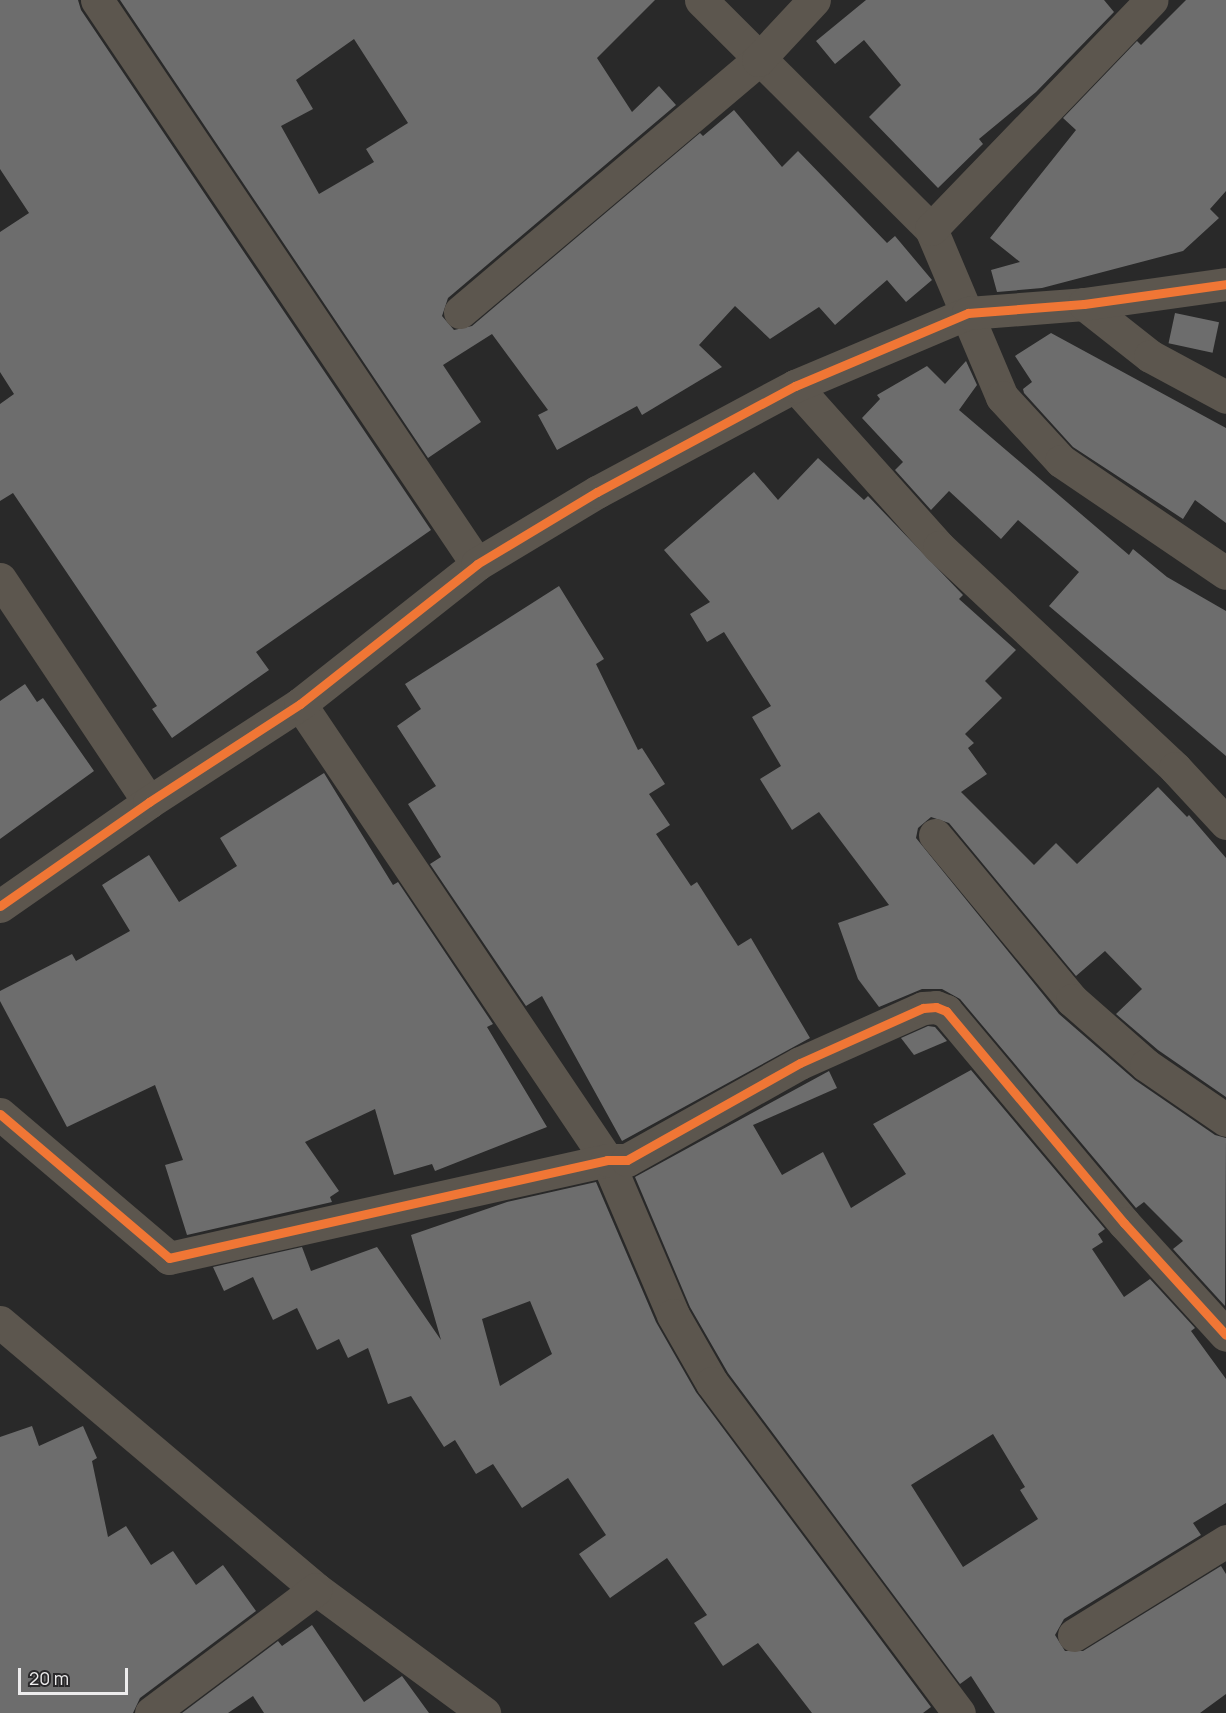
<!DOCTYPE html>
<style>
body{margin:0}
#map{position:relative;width:1226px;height:1713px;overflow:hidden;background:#292929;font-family:Manrope,sans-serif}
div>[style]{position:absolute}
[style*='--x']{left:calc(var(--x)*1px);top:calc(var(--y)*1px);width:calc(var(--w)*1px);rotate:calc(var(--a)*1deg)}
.building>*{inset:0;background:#6d6d6d;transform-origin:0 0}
.minor>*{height:33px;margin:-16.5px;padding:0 16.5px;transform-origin:16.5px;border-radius:16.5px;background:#5c564e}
.cycleway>*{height:9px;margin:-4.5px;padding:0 4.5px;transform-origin:4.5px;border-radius:4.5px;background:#f07635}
span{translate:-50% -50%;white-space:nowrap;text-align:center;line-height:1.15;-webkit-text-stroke:6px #29282a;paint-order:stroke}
.scale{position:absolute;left:18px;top:1668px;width:110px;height:27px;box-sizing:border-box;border:3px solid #edeced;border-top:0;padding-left:8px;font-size:18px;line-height:21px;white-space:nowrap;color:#edeced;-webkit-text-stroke:4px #29282a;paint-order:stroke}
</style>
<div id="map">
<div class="building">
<i style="clip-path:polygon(0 0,78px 0,81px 10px,431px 530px,256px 652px,269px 670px,172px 738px,152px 709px,157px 706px,13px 493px,0 501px,0 404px,14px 394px,0 372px,0 232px,29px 213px,0 169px)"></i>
<i style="clip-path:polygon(evenodd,120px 0,655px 0,597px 58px,632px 112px,659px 86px,676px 105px,448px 298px,442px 316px,454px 330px,472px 326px,700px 133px,703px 136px,734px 110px,782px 167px,798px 151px,887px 243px,895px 236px,932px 280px,906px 302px,887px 280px,835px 325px,819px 307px,770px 339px,735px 306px,699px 345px,722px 367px,642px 415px,637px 406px,557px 450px,538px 415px,548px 410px,492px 334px,443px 365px,481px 422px,428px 458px,120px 0,354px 39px,408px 123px,366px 149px,374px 162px,319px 194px,281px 126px,313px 109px,296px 80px,354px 39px)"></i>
<i style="clip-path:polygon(866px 0,1104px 0,1114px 12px,1036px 92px,979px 139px,983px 144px,938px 188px,869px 117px,901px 85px,864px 40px,835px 64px,816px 41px)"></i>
<i style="clip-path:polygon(1186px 0,1226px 0,1226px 191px,1210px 209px,1219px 218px,1183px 251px,1042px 288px,997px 292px,991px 270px,1020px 262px,990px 238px,1076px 130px,1063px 118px,1137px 41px,1141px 45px)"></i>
<i style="left:1175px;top:313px;width:45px;height:31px;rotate:12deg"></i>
<i style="clip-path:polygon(1051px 333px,1226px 428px,1226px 523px,1195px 500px,1183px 519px,1073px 447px,1024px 393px,1023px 389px,1032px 382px,1015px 356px)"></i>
<i style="clip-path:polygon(966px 361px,977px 385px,959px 410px,1129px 555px,1133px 549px,1167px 577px,1226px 611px,1226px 756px,1049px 606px,1079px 572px,1018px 520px,1001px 539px,949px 491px,931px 510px,895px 470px,903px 462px,862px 418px,880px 399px,877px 395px,927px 366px,945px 384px)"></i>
<i style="clip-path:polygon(818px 458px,864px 500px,868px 496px,963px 595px,959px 599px,1016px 650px,985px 681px,1002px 698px,965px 734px,974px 743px,968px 748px,987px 774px,961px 792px,1034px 865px,1056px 843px,1077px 864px,1158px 787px,1187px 817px,1189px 815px,1226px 858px,1226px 1097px,1158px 1050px,1116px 1014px,1142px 989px,1105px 951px,1076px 976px,949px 823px,931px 817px,918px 828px,916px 838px,1059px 1014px,1135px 1080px,1215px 1135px,1226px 1138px,1225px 1306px,1173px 1249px,1183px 1241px,1144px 1202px,1136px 1208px,960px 999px,942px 989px,922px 989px,879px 1007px,858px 979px,838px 923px,889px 905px,819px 812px,792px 830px,760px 779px,781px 766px,752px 717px,771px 706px,724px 632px,707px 642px,690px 614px,710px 602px,664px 550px,754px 472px,778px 500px)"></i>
<i style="clip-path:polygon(559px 586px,604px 659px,596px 664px,638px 750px,642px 748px,665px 784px,649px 794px,670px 825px,656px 834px,691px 886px,697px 882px,738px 946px,751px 938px,810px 1038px,622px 1141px,542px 996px,526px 1006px,430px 864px,441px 857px,408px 804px,436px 786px,397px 726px,421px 709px,405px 684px)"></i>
<i style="clip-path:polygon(25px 684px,37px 702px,43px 698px,94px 771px,0 839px,0 701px)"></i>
<i style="clip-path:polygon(324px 773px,393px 885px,398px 882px,493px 1024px,487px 1027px,547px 1127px,435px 1171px,432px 1164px,394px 1175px,375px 1109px,305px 1142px,339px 1191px,330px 1197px,332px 1202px,187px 1235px,165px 1165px,183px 1160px,155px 1085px,67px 1127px,0 1001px,0 991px,72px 954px,76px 961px,130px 931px,102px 885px,149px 855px,179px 902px,237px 866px,220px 838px)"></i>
<i style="clip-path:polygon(928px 1026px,935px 1027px,947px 1041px,914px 1055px,901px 1038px)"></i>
<i style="clip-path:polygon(evenodd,971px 1070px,1105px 1229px,1098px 1234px,1103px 1242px,1092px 1249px,1124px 1297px,1150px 1279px,1195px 1328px,1191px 1331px,1226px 1379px,1226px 1503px,1193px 1523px,1201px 1535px,1064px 1619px,1055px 1635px,1065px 1651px,1083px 1651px,1221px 1566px,1226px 1574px,1226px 1694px,1200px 1713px,995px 1713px,971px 1676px,960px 1684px,728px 1373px,690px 1307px,635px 1177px,829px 1071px,837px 1088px,753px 1125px,782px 1175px,823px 1152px,851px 1208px,906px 1174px,873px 1124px,971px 1070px,993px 1434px,1025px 1487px,1020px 1490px,1038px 1519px,963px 1567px,911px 1485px,993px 1434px)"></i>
<i style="clip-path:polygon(evenodd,596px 1182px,656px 1322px,696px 1392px,931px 1707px,923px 1713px,812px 1713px,758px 1643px,723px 1666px,694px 1623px,707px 1615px,667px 1558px,610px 1598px,579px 1554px,606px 1535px,568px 1478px,522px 1508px,493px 1464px,476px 1474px,455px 1440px,444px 1447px,411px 1396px,388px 1404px,368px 1348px,348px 1358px,339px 1339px,317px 1350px,297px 1308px,273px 1320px,253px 1277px,224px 1291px,213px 1267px,302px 1247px,311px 1271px,377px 1247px,441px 1340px,411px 1235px,507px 1202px,596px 1182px,530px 1301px,552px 1354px,500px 1386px,482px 1319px,530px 1301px)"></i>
<i style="clip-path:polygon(32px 1426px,39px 1446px,83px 1426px,97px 1458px,92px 1461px,108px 1537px,126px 1526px,151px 1565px,173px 1551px,196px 1585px,223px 1565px,256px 1611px,140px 1698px,133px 1713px,0 1713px,0 1437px)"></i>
<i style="clip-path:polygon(312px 1625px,364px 1702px,402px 1676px,429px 1713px,264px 1713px,253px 1696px,228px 1713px,182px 1713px,278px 1641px,282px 1646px)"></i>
</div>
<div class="minor">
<i style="--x:97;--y:0;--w:680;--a:56.03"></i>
<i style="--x:701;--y:0;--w:325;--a:44.9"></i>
<i style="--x:931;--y:229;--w:182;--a:67.1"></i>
<i style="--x:1002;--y:397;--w:87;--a:47.3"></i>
<i style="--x:1061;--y:461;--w:199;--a:34.2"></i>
<i style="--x:931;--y:229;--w:318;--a:-46.1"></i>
<i style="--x:1084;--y:304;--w:84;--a:38.2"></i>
<i style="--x:1150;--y:356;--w:86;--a:28.3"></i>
<i style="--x:460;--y:312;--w:390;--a:-40.2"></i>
<i style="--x:758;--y:60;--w:82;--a:-47"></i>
<i style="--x:795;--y:386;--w:216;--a:48.2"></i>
<i style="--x:939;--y:547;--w:323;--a:43.1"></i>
<i style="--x:1175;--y:768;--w:75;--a:47.2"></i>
<i style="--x:0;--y:579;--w:268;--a:56.3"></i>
<i style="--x:300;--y:704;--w:550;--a:56.05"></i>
<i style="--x:607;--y:1160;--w:168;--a:66.9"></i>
<i style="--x:673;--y:1315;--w:78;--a:60.2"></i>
<i style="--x:712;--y:1383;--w:412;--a:53.2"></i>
<i style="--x:935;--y:835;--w:214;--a:50.3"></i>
<i style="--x:1072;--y:1000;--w:98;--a:41.3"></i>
<i style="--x:1146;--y:1065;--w:97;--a:34.5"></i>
<i style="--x:0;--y:906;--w:182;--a:-34.9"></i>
<i style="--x:149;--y:802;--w:180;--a:-33"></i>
<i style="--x:300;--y:704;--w:226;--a:-38.3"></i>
<i style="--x:477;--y:564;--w:140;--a:-31"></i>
<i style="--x:597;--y:492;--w:225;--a:-28.2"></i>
<i style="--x:795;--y:386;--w:188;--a:-22.9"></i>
<i style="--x:968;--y:313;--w:116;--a:-4.4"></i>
<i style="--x:1084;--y:304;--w:143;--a:-8"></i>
<i style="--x:0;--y:1114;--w:222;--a:40.4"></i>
<i style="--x:169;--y:1258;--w:449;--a:-12.6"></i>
<i style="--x:607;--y:1160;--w:20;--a:0"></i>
<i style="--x:627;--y:1160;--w:198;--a:-29.3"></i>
<i style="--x:800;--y:1063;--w:135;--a:-24.1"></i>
<i style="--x:923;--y:1008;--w:13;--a:-4"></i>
<i style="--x:936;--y:1007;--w:11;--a:22"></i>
<i style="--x:946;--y:1011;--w:277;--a:50"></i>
<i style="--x:1124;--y:1223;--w:151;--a:47.7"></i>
<i style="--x:0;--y:1322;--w:414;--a:40.2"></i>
<i style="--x:316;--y:1589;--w:209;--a:36.4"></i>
<i style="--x:1074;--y:1635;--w:179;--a:-31.7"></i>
<i style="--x:151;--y:1713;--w:206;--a:-36.9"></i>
</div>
<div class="cycleway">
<i style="--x:0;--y:906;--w:182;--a:-34.9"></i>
<i style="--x:149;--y:802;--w:180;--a:-33"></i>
<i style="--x:300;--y:704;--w:226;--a:-38.3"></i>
<i style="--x:477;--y:564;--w:140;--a:-31"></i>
<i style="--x:597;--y:492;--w:225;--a:-28.2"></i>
<i style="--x:795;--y:386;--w:188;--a:-22.9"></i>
<i style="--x:968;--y:313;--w:116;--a:-4.4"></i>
<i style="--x:1084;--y:304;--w:143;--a:-8"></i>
<i style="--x:0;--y:1114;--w:222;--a:40.4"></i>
<i style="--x:169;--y:1258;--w:449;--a:-12.6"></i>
<i style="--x:607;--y:1160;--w:20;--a:0"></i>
<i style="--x:627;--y:1160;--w:198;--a:-29.3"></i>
<i style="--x:800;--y:1063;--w:135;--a:-24.1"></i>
<i style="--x:923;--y:1008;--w:13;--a:-4"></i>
<i style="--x:936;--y:1007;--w:11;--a:22"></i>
<i style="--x:946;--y:1011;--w:277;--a:50"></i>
<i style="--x:1124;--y:1223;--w:151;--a:47.7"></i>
</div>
<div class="scale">20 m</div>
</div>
